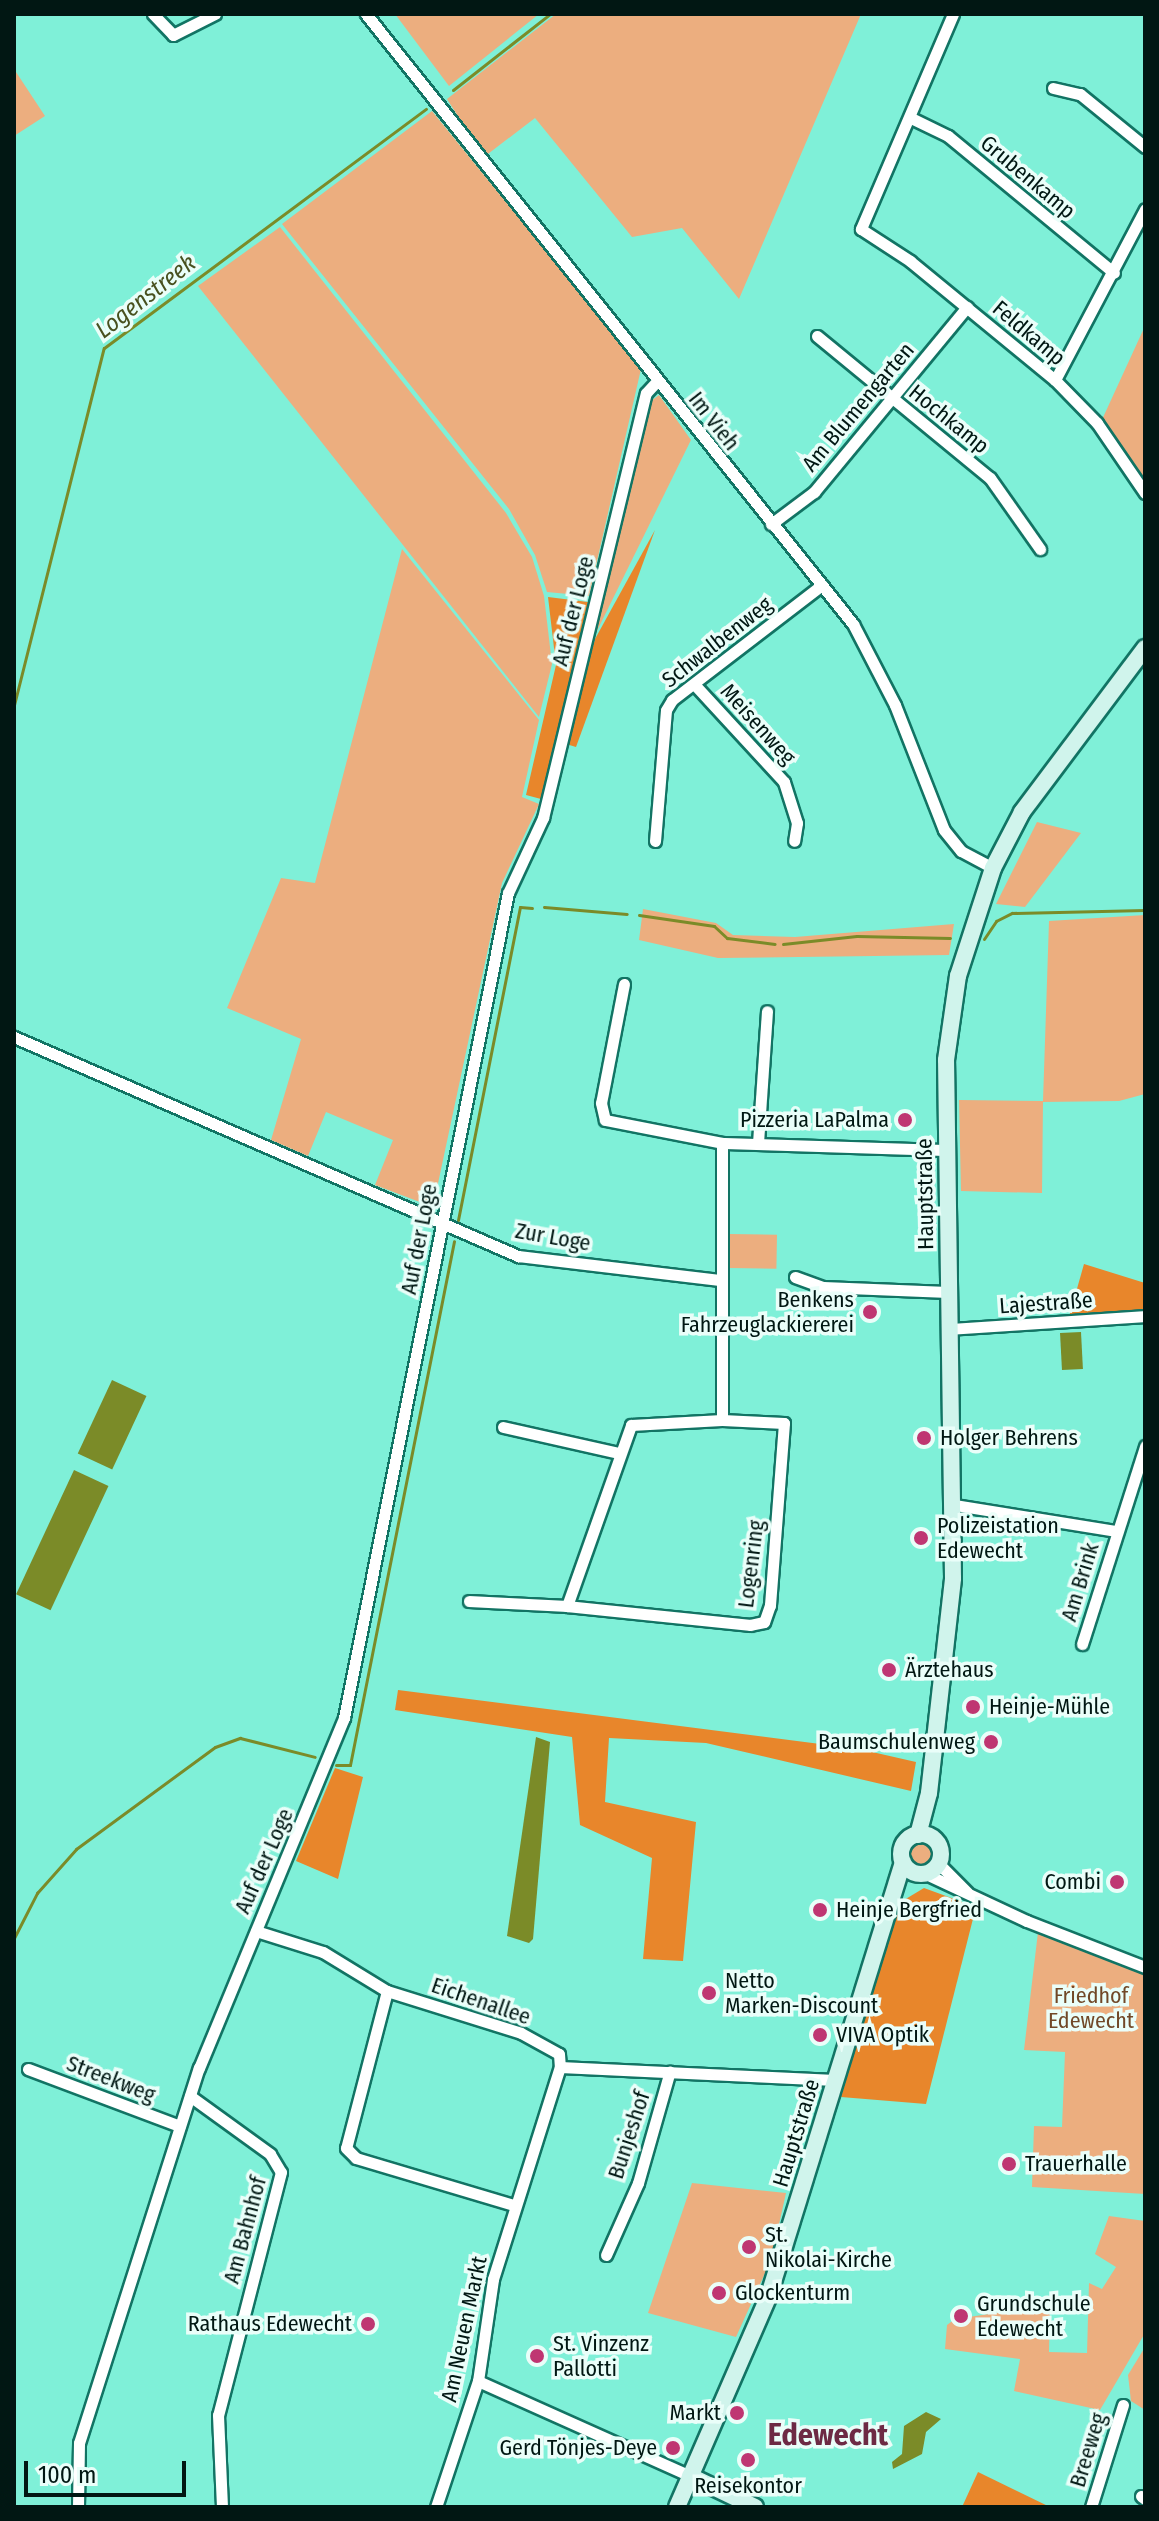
<!DOCTYPE html>
<meta charset="utf-8">
<style>
body{margin:0}
#map{position:relative;width:1159px;height:2521px;overflow:hidden;background:#7ff0d8;font-family:"Fira Sans Condensed",sans-serif}
div>[style]{position:absolute}
[style*='--x']{left:calc(var(--x)*1px);top:calc(var(--y)*1px);width:calc(var(--w)*1px);rotate:calc(var(--a)*1deg)}
.green>*{inset:0;background:#ecae7f;transform-origin:0 0}
.round{border-radius:50%}
.forest>*{inset:0;background:#e8862b}
.water>*{inset:0;background:#7b8b28;transform-origin:0 0}
.stream>*{height:3px;margin:-1.5px;padding:0 1.5px;transform-origin:1.5px;border-radius:1.5px;background:#7b8b28}
.roads{filter:drop-shadow(2px 0 #127464) drop-shadow(-2px 0 #127464) drop-shadow(0 2px #127464) drop-shadow(0 -2px #127464)}
.minor>*{height:11px;margin:-5.5px;padding:0 5.5px;transform-origin:5.5px;border-radius:5.5px;background:#fff}
.secondary>*{height:16px;margin:-8px;padding:0 8px;transform-origin:8px;border-radius:8px;background:#d0f4ec}
.secondary>.ring{margin:-8px;padding:0;box-sizing:content-box;background:none;border:16px solid #d0f4ec;border-radius:50%}
.dots>*{width:22px;height:22px;translate:-50% -50%;box-sizing:border-box;border:4px solid #eafef9;border-radius:50%}
span{translate:-50% -50%;white-space:nowrap;text-align:center;line-height:1.15;-webkit-text-stroke:7px #eafef9;paint-order:stroke}
.street-label{font-size:22px;color:#011713}
.poi-label{font-size:22px;color:#011713}
.right{translate:-100% -50%;text-align:right}
.left{translate:0 -50%;text-align:left}
.park-label{font-size:22px;color:#714827}
.water-label{font-size:24px;color:#48511f;font-style:italic}
.district-label{font-size:30px;color:#6d2a44;font-weight:700}
.frame{position:absolute;inset:0;border:16px solid #011713;pointer-events:none}
.scale{position:absolute;left:24px;top:2461px;width:162px;height:36px;box-sizing:border-box;border:4px solid #011713;border-top:0;padding-left:10px;font-size:24px;line-height:28px;white-space:nowrap;color:#011713;-webkit-text-stroke:6px #eafef9;paint-order:stroke}
</style>
<div id="map">
<div class="green">
<i style="clip-path:polygon(395px 14px,539px 14px,449px 86px)"></i>
<i style="clip-path:polygon(556px 14px,861px 14px,739px 299px,682px 228px,632px 237px,535px 118px,484px 157px,447px 99px)"></i>
<i style="clip-path:polygon(14px 69px,45px 116px,14px 136px)"></i>
<i style="clip-path:polygon(432px 111px,641px 369px,589px 596px,547px 592px,535px 555px,509px 509px,282px 224px)"></i>
<i style="clip-path:polygon(280px 227px,506px 513px,532px 557px,544px 596px,552px 664px,539px 717px,198px 286px)"></i>
<i style="clip-path:polygon(1145px 326px,1145px 484px,1100px 424px)"></i>
<i style="clip-path:polygon(659px 395px,691px 440px,595px 635px,641px 437px,651px 401px)"></i>
<i style="clip-path:polygon(402px 549px,539px 720px,522px 797px,539px 804px,502px 883px,433px 1207px,375px 1185px,393px 1140px,326px 1112px,308px 1156px,271px 1140px,301px 1039px,227px 1008px,281px 878px,315px 883px)"></i>
<i style="clip-path:polygon(1037px 822px,1081px 833px,1025px 907px,996px 904px)"></i>
<i style="clip-path:polygon(643px 909px,716px 923px,733px 935px,795px 937px,954px 924px,949px 955px,718px 958px,639px 940px)"></i>
<i style="clip-path:polygon(1145px 915px,1145px 1094px,1119px 1101px,1043px 1102px,1042px 1193px,961px 1191px,959px 1100px,1043px 1101px,1049px 921px)"></i>
<i style="left:729px;top:1234px;width:48px;height:34px;rotate:1deg"></i>
<i class="round" style="left:910px;top:1843px;width:22px;height:22px"></i>
<i style="clip-path:polygon(1038px 1932px,1145px 1975px,1145px 2194px,1032px 2187px,1034px 2126px,1062px 2127px,1065px 2052px,1024px 2050px)"></i>
<i style="clip-path:polygon(692px 2183px,786px 2193px,771px 2260px,736px 2337px,648px 2313px)"></i>
<i style="clip-path:polygon(1109px 2216px,1145px 2221px,1145px 2333px,1100px 2410px,1014px 2391px,1020px 2359px,945px 2349px,947px 2325px,955px 2319px,1029px 2308px,1050px 2309px,1049px 2352px,1087px 2353px,1089px 2283px,1102px 2289px,1116px 2267px,1095px 2254px)"></i>
<i style="clip-path:polygon(1145px 2347px,1145px 2410px,1131px 2401px,1128px 2375px)"></i>
</div>
<div class="forest">
<i style="clip-path:polygon(655px 530px,576px 747px,566px 744px,595px 639px)"></i>
<i style="clip-path:polygon(548px 597px,588px 602px,541px 799px,526px 795px,556px 665px)"></i>
<i style="clip-path:polygon(1084px 1264px,1145px 1283px,1145px 1314px,1069px 1317px)"></i>
<i style="clip-path:polygon(398px 1690px,859px 1749px,916px 1762px,911px 1791px,706px 1743px,609px 1738px,605px 1802px,696px 1822px,683px 1961px,643px 1959px,652px 1858px,580px 1825px,572px 1737px,395px 1710px)"></i>
<i style="clip-path:polygon(335px 1768px,363px 1777px,338px 1879px,296px 1861px)"></i>
<i style="clip-path:polygon(924px 1888px,976px 1907px,926px 2104px,841px 2097px,896px 1915px,904px 1900px)"></i>
<i style="clip-path:polygon(978px 2472px,1050px 2507px,962px 2507px)"></i>
</div>
<div class="water">
<i style="left:1081px;top:1332px;width:37px;height:21px;rotate:87deg"></i>
<i style="left:112px;top:1380px;width:38px;height:81px;rotate:25deg"></i>
<i style="left:74px;top:1470px;width:38px;height:137px;rotate:25deg"></i>
<i style="clip-path:polygon(536px 1737px,550px 1742px,533px 1939px,529px 1943px,507px 1936px)"></i>
<i style="clip-path:polygon(926px 2412px,941px 2419px,926px 2432px,922px 2454px,893px 2469px,892px 2462px,902px 2454px,904px 2426px)"></i>
</div>
<div class="stream">
<i style="--x:453;--y:90;--w:123;--a:-38.1"></i>
<i style="--x:14;--y:705;--w:368;--a:-75.9"></i>
<i style="--x:104;--y:348;--w:401;--a:-36.6"></i>
<i style="--x:544;--y:907;--w:83;--a:4.8"></i>
<i style="--x:639;--y:915;--w:76;--a:8.3"></i>
<i style="--x:714;--y:926;--w:18;--a:43"></i>
<i style="--x:727;--y:938;--w:48;--a:7.1"></i>
<i style="--x:984;--y:939;--w:22;--a:-56"></i>
<i style="--x:996;--y:921;--w:18;--a:-27"></i>
<i style="--x:1012;--y:913;--w:133;--a:-1.3"></i>
<i style="--x:783;--y:944;--w:74;--a:-6.2"></i>
<i style="--x:857;--y:936;--w:93;--a:1.2"></i>
<i style="--x:458;--y:1220;--w:319;--a:-78.8"></i>
<i style="--x:520;--y:907;--w:12;--a:5"></i>
<i style="--x:336;--y:1765;--w:14;--a:0"></i>
<i style="--x:350;--y:1765;--w:534;--a:-78.77"></i>
<i style="--x:14;--y:1938;--w:51;--a:-62.9"></i>
<i style="--x:37;--y:1893;--w:59;--a:-48.4"></i>
<i style="--x:76;--y:1849;--w:172;--a:-36.3"></i>
<i style="--x:215;--y:1747;--w:27;--a:-20"></i>
<i style="--x:240;--y:1738;--w:77;--a:14.2"></i>
</div>
<div class="roads">
<div class="minor">
<i style="--x:153;--y:14;--w:29;--a:46"></i>
<i style="--x:173;--y:35;--w:47;--a:-26.6"></i>
<i style="--x:366;--y:14;--w:781;--a:51.4"></i>
<i style="--x:853;--y:624;--w:91;--a:62.6"></i>
<i style="--x:895;--y:705;--w:134;--a:68.6"></i>
<i style="--x:944;--y:830;--w:27;--a:51"></i>
<i style="--x:961;--y:851;--w:36;--a:28"></i>
<i style="--x:953;--y:14;--w:234;--a:113.2"></i>
<i style="--x:861;--y:229;--w:59;--a:33.1"></i>
<i style="--x:910;--y:261;--w:188;--a:39.4"></i>
<i style="--x:1055;--y:380;--w:60;--a:45.7"></i>
<i style="--x:1097;--y:423;--w:85;--a:55.6"></i>
<i style="--x:1053;--y:88;--w:28;--a:13"></i>
<i style="--x:1080;--y:94;--w:84;--a:39.2"></i>
<i style="--x:911;--y:118;--w:41;--a:25.9"></i>
<i style="--x:948;--y:136;--w:215;--a:39.5"></i>
<i style="--x:817;--y:336;--w:224;--a:39.4"></i>
<i style="--x:990;--y:478;--w:87;--a:54.8"></i>
<i style="--x:1055;--y:380;--w:193;--a:-62.2"></i>
<i style="--x:771;--y:524;--w:54;--a:-36.7"></i>
<i style="--x:814;--y:492;--w:240;--a:-50.4"></i>
<i style="--x:694;--y:684;--w:133;--a:47.4"></i>
<i style="--x:784;--y:782;--w:43;--a:72.4"></i>
<i style="--x:797;--y:823;--w:18;--a:99"></i>
<i style="--x:655;--y:841;--w:131;--a:-85.2"></i>
<i style="--x:666;--y:710;--w:12;--a:-59"></i>
<i style="--x:672;--y:700;--w:189;--a:-37.5"></i>
<i style="--x:624;--y:984;--w:121;--a:100.9"></i>
<i style="--x:601;--y:1103;--w:17;--a:77"></i>
<i style="--x:605;--y:1120;--w:119;--a:11.1"></i>
<i style="--x:14;--y:1037;--w:550;--a:23.49"></i>
<i style="--x:518;--y:1256;--w:203;--a:6.8"></i>
<i style="--x:758;--y:1143;--w:132;--a:-86.1"></i>
<i style="--x:795;--y:1277;--w:30;--a:20"></i>
<i style="--x:823;--y:1287;--w:125;--a:2.3"></i>
<i style="--x:949;--y:1329;--w:196;--a:-3.8"></i>
<i style="--x:722;--y:1420;--w:62;--a:2.8"></i>
<i style="--x:784;--y:1423;--w:183;--a:94.4"></i>
<i style="--x:770;--y:1605;--w:18;--a:109"></i>
<i style="--x:764;--y:1622;--w:14;--a:168"></i>
<i style="--x:750;--y:1625;--w:184;--a:-174.1"></i>
<i style="--x:567;--y:1606;--w:192;--a:-70.5"></i>
<i style="--x:631;--y:1425;--w:91;--a:-3.1"></i>
<i style="--x:722;--y:1420;--w:277;--a:-90"></i>
<i style="--x:722;--y:1143;--w:225;--a:1.8"></i>
<i style="--x:503;--y:1427;--w:118;--a:12.7"></i>
<i style="--x:955;--y:1505;--w:163;--a:9.2"></i>
<i style="--x:469;--y:1601;--w:98;--a:2.9"></i>
<i style="--x:1082;--y:1644;--w:208;--a:-72.3"></i>
<i style="--x:939;--y:1864;--w:40;--a:45"></i>
<i style="--x:926;--y:1874;--w:111;--a:25"></i>
<i style="--x:1027;--y:1921;--w:127;--a:21.3"></i>
<i style="--x:256;--y:1931;--w:70;--a:17.4"></i>
<i style="--x:323;--y:1952;--w:75;--a:31.4"></i>
<i style="--x:387;--y:1991;--w:140;--a:17.4"></i>
<i style="--x:521;--y:2033;--w:43;--a:28.9"></i>
<i style="--x:559;--y:2054;--w:13;--a:86"></i>
<i style="--x:560;--y:2067;--w:275;--a:2.7"></i>
<i style="--x:387;--y:1991;--w:162;--a:104.6"></i>
<i style="--x:346;--y:2148;--w:14;--a:45"></i>
<i style="--x:356;--y:2158;--w:165;--a:16.6"></i>
<i style="--x:28;--y:2069;--w:162;--a:20.6"></i>
<i style="--x:190;--y:2096;--w:99;--a:35.9"></i>
<i style="--x:270;--y:2154;--w:21;--a:59"></i>
<i style="--x:281;--y:2172;--w:251;--a:104.5"></i>
<i style="--x:218;--y:2415;--w:92;--a:87.5"></i>
<i style="--x:606;--y:2255;--w:79;--a:-66"></i>
<i style="--x:638;--y:2183;--w:116;--a:-74.1"></i>
<i style="--x:478;--y:2381;--w:232;--a:24.1"></i>
<i style="--x:1141;--y:2496;--w:5;--a:37"></i>
<i style="--x:78;--y:2507;--w:64;--a:-89.1"></i>
<i style="--x:79;--y:2443;--w:394;--a:-72.3"></i>
<i style="--x:199;--y:2068;--w:379;--a:-67.5"></i>
<i style="--x:344;--y:1718;--w:841;--a:-78.76"></i>
<i style="--x:508;--y:893;--w:83;--a:-65"></i>
<i style="--x:543;--y:818;--w:437;--a:-76.4"></i>
<i style="--x:646;--y:393;--w:16;--a:-47"></i>
<i style="--x:436;--y:2507;--w:133;--a:-71.6"></i>
<i style="--x:478;--y:2381;--w:103;--a:-81.6"></i>
<i style="--x:493;--y:2279;--w:222;--a:-72.5"></i>
<i style="--x:1091;--y:2507;--w:107;--a:-72.6"></i>
</div>
<div class="secondary">
<i class="ring" style="left:901px;top:1834px;width:24px;height:24px"></i>
<i style="--x:918;--y:1835;--w:43;--a:-75.3"></i>
<i style="--x:929;--y:1793;--w:216;--a:-83.6"></i>
<i style="--x:953;--y:1578;--w:518;--a:-90.77"></i>
<i style="--x:946;--y:1060;--w:85;--a:-81.9"></i>
<i style="--x:958;--y:976;--w:114;--a:-72"></i>
<i style="--x:993;--y:868;--w:63;--a:-62.6"></i>
<i style="--x:1022;--y:812;--w:205;--a:-53.1"></i>
<i style="--x:690;--y:2476;--w:72;--a:25.5"></i>
<i style="--x:677;--y:2507;--w:231;--a:-66.5"></i>
<i style="--x:769;--y:2295;--w:453;--a:-72.8"></i>
</div>
</div>
<div class="dots">
<i style="left:905px;top:1120px;background:#bf3672"></i>
<i style="left:870px;top:1312px;background:#bf3672"></i>
<i style="left:924px;top:1438px;background:#bf3672"></i>
<i style="left:921px;top:1538px;background:#bf3672"></i>
<i style="left:889px;top:1670px;background:#bf3672"></i>
<i style="left:973px;top:1707px;background:#bf3672"></i>
<i style="left:991px;top:1742px;background:#bf3672"></i>
<i style="left:1117px;top:1882px;background:#bf3672"></i>
<i style="left:820px;top:1910px;background:#bf3672"></i>
<i style="left:709px;top:1993px;background:#bf3672"></i>
<i style="left:820px;top:2035px;background:#bf3672"></i>
<i style="left:1009px;top:2164px;background:#bf3672"></i>
<i style="left:749px;top:2247px;background:#bf3672"></i>
<i style="left:719px;top:2293px;background:#bf3672"></i>
<i style="left:961px;top:2316px;background:#bf3672"></i>
<i style="left:368px;top:2324px;background:#bf3672"></i>
<i style="left:537px;top:2356px;background:#bf3672"></i>
<i style="left:737px;top:2413px;background:#bf3672"></i>
<i style="left:673px;top:2448px;background:#bf3672"></i>
<i style="left:748px;top:2460px;background:#bf3672"></i>
</div>
<div class="street-label">
<span style="left:1028px;top:177px;rotate:40deg">Grubenkamp</span>
<span style="left:1029px;top:333px;rotate:40deg">Feldkamp</span>
<span style="left:858px;top:407px;rotate:-50deg">Am Blumengarten</span>
<span style="left:949px;top:419px;rotate:39deg">Hochkamp</span>
<span style="left:714px;top:421px;rotate:52deg">Im Vieh</span>
<span style="left:573px;top:611px;rotate:-76deg">Auf der Loge</span>
<span style="left:717px;top:642px;rotate:-38deg">Schwalbenweg</span>
<span style="left:758px;top:724px;rotate:48deg">Meisenweg</span>
<span style="left:925px;top:1194px;rotate:-91deg">Hauptstraße</span>
<span style="left:553px;top:1237px;rotate:10deg">Zur Loge</span>
<span style="left:419px;top:1239px;rotate:-79deg">Auf der Loge</span>
<span style="left:1046px;top:1303px;rotate:-4deg">Lajestraße</span>
<span style="left:751px;top:1564px;rotate:-83deg">Logenring</span>
<span style="left:1080px;top:1582px;rotate:-73deg">Am Brink</span>
<span style="left:264px;top:1861px;rotate:-66deg">Auf der Loge</span>
<span style="left:481px;top:2001px;rotate:19deg">Eichenallee</span>
<span style="left:111px;top:2079px;rotate:21deg">Streekweg</span>
<span style="left:796px;top:2133px;rotate:-73deg">Hauptstraße</span>
<span style="left:629px;top:2135px;rotate:-72deg">Bunjeshof</span>
<span style="left:245px;top:2230px;rotate:-75deg">Am Bahnhof</span>
<span style="left:464px;top:2329px;rotate:-78deg">Am Neuen Markt</span>
<span style="left:1088px;top:2450px;rotate:-73deg">Breeweg</span>
</div>
<div class="poi-label">
<span class="right" style="left:889px;top:1120px">Pizzeria LaPalma</span>
<span class="right" style="left:854px;top:1312px">Benkens<br>Fahrzeuglackiererei</span>
<span class="left" style="left:940px;top:1438px">Holger Behrens</span>
<span class="left" style="left:937px;top:1538px">Polizeistation<br>Edewecht</span>
<span class="left" style="left:905px;top:1670px">Ärztehaus</span>
<span class="left" style="left:989px;top:1707px">Heinje-Mühle</span>
<span class="right" style="left:975px;top:1742px">Baumschulenweg</span>
<span class="right" style="left:1101px;top:1882px">Combi</span>
<span class="left" style="left:836px;top:1910px">Heinje Bergfried</span>
<span class="left" style="left:725px;top:1993px">Netto<br>Marken-Discount</span>
<span class="left" style="left:836px;top:2035px">VIVA Optik</span>
<span class="left" style="left:1025px;top:2164px">Trauerhalle</span>
<span class="left" style="left:765px;top:2247px">St.<br>Nikolai-Kirche</span>
<span class="left" style="left:735px;top:2293px">Glockenturm</span>
<span class="left" style="left:977px;top:2316px">Grundschule<br>Edewecht</span>
<span class="right" style="left:352px;top:2324px">Rathaus Edewecht</span>
<span class="left" style="left:553px;top:2356px">St. Vinzenz<br>Pallotti</span>
<span class="right" style="left:721px;top:2413px">Markt</span>
<span class="right" style="left:657px;top:2448px">Gerd Tönjes-Deye</span>
<span style="left:748px;top:2486px">Reisekontor</span>
</div>
<div class="park-label">
<span style="left:1091px;top:2008px">Friedhof<br>Edewecht</span>
</div>
<div class="water-label">
<span style="left:146px;top:297px;rotate:-38deg">Logenstreek</span>
</div>
<div class="district-label">
<span style="left:828px;top:2435px">Edewecht</span>
</div>
<div class="frame"></div>
<div class="scale">100 m</div>
</div>
